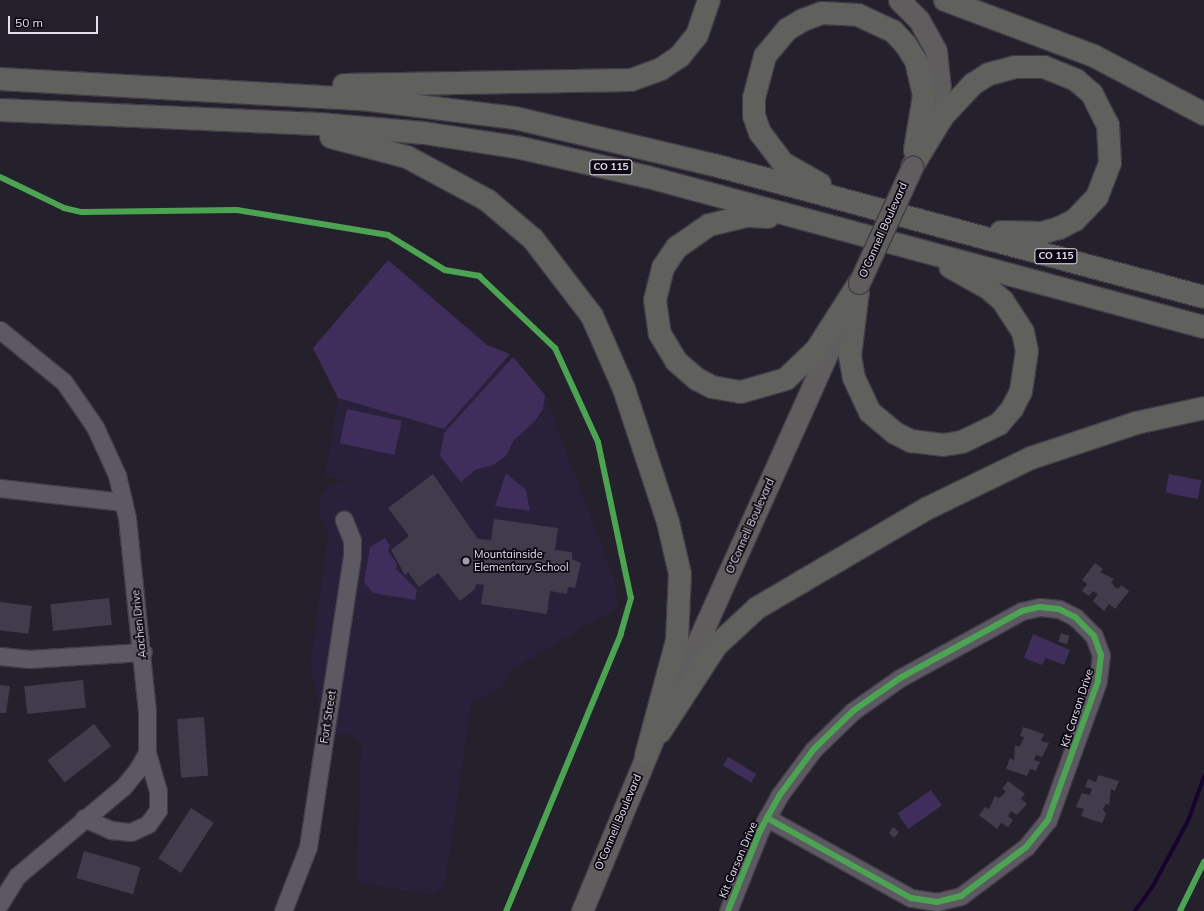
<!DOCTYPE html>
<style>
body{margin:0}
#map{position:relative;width:1204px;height:911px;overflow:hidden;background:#24202c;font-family:Mulish,sans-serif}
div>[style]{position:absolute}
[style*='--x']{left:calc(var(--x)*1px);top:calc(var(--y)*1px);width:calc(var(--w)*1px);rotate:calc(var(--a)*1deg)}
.built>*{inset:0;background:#29203a}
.green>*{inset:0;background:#3f2d5b;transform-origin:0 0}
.stream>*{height:3.5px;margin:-1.75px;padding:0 1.75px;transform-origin:1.75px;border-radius:1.75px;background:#16032e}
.building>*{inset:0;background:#423b4c;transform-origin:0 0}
.roads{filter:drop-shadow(1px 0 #413d48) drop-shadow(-1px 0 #413d48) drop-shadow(0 1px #413d48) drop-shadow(0 -1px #413d48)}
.minor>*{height:17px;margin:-8.5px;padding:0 8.5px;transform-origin:8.5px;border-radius:8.5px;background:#5c5963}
.major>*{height:21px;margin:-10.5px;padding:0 10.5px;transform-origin:10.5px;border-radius:10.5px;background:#5f5d5e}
.highway>*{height:22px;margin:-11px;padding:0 11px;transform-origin:11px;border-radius:11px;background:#60615c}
.bridges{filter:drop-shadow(1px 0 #413d48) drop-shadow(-1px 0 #413d48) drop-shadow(0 1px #413d48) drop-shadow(0 -1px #413d48)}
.major-bridge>*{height:21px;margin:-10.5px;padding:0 10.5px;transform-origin:10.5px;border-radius:10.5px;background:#5f5d5e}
.cycleway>*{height:6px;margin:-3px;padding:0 3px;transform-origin:3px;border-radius:3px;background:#4ca352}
.dots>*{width:11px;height:11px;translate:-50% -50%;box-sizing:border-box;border:2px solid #0b0811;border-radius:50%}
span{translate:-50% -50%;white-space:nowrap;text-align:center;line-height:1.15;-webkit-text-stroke:3.5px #0b0811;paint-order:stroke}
.shield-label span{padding:1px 3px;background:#0b0811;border:1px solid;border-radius:3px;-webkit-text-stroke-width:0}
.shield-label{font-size:10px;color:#e4dfee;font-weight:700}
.street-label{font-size:11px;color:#e4dfee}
.poi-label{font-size:11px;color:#e4dfee}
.left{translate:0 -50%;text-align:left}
.scale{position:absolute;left:8px;top:16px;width:90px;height:18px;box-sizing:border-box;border:2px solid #e4dfee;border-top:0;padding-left:5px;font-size:12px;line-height:14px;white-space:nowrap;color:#e4dfee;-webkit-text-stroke:3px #0b0811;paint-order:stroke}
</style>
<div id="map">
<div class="built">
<i style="clip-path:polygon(388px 260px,545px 395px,615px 581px,618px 608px,511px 670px,501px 688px,471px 704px,445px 885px,435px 895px,361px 884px,357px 878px,361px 743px,353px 736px,325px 732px,314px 749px,319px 704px,310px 665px,328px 535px,320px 516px,319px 498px,327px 487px,344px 480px,325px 477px,338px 398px,313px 348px)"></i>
</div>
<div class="green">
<i style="clip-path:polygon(388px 260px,487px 345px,510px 354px,444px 429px,338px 398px,313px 348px)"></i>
<i style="clip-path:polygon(513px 357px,545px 395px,543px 409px,535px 421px,514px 440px,506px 456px,493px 465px,475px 470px,461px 482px,440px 456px,444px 433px)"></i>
<i style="left:347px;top:409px;width:56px;height:35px;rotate:12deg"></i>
<i style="clip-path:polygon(506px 473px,526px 490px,530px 511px,495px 506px)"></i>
<i style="left:1169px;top:474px;width:33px;height:19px;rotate:11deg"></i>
<i style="clip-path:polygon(385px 538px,390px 546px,388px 551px,397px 564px,396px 569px,417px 590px,415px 600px,373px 593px,364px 582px,370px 547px)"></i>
<i style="clip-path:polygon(1033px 634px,1070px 650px,1064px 665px,1046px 658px,1042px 665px,1024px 658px)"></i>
<i style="left:728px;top:757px;width:33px;height:10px;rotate:31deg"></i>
<i style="left:931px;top:790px;width:19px;height:41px;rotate:55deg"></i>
</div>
<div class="stream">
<i style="--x:1135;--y:911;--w:31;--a:-54"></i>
<i style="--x:1153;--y:886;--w:74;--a:-61.7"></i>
<i style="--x:1188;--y:821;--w:47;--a:-70"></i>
</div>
<div class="building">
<i style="clip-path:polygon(433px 474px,478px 539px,491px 540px,494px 519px,558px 528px,555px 550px,572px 552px,572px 559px,581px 563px,575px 588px,568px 587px,567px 594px,550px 591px,547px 614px,481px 604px,484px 585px,476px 584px,475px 589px,460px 601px,438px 573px,419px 587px,408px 572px,405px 575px,391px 550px,409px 536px,388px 508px)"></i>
<i style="clip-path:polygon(1095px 563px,1103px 569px,1100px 572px,1114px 579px,1111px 582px,1115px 587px,1118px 589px,1121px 585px,1129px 591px,1115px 609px,1109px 604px,1104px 611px,1093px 601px,1098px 594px,1093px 591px,1089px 596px,1082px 591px,1087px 584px,1082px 580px)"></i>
<i style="left:109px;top:598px;width:27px;height:59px;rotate:84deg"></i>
<i style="left:0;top:602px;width:32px;height:28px;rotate:7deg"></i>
<i style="left:1061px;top:633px;width:9px;height:9px;rotate:18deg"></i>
<i style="left:83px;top:680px;width:28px;height:59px;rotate:84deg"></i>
<i style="clip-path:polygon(0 685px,10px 686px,6px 713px,0 713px)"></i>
<i style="left:204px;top:717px;width:59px;height:27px;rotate:86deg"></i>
<i style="left:94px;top:724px;width:28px;height:59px;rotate:52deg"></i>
<i style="clip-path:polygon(1023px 727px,1044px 734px,1041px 741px,1049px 743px,1042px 757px,1036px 755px,1034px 760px,1040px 762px,1036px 771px,1030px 769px,1027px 776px,1006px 769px,1010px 758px,1014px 760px,1015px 745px,1019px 747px,1022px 742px,1024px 737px,1020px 736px)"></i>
<i style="clip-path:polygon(1098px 775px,1119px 781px,1115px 791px,1111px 789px,1109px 805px,1106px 804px,1103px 809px,1106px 814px,1102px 823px,1081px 816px,1084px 809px,1076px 807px,1082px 793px,1090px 795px,1092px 789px,1085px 787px,1088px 779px,1096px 782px)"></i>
<i style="clip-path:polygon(1008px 781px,1025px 794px,1021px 799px,1027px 804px,1017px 815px,1011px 811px,1008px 816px,1013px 820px,1008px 827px,1001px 823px,997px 829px,979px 815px,985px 807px,989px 809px,995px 796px,999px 798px,1003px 795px,1006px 791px,1002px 789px)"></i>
<i style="left:191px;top:808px;width:27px;height:60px;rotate:33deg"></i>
<i style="clip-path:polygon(893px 827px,899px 832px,894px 838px,889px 833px)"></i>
<i style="left:84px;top:851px;width:59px;height:28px;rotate:16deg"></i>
</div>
<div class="roads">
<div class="minor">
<i style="--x:0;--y:330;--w:82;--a:39.1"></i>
<i style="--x:64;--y:382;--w:55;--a:55.4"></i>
<i style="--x:95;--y:427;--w:53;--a:65.4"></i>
<i style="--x:117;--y:475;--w:44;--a:76.9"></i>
<i style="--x:127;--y:518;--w:193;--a:84.1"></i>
<i style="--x:147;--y:710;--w:43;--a:90"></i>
<i style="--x:147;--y:753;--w:20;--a:120"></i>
<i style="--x:137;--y:770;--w:22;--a:129"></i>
<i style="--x:123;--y:787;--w:138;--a:140"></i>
<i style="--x:17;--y:876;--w:32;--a:122"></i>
<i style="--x:0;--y:488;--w:124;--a:6.5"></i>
<i style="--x:0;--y:656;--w:29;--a:6"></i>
<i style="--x:29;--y:659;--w:114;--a:-3.5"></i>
<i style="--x:84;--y:818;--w:30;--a:24"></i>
<i style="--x:111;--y:830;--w:20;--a:6"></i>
<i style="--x:131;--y:832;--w:19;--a:-25"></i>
<i style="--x:148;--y:824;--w:17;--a:-54"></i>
<i style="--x:158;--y:810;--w:19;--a:-90"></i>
<i style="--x:158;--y:791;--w:40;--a:-106"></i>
<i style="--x:283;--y:911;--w:69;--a:-68.7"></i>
<i style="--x:308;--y:847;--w:295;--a:-81.4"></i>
<i style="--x:352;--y:555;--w:15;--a:-90"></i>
<i style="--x:352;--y:540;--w:22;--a:-112"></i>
<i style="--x:728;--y:911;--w:86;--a:-68.2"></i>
<i style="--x:760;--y:831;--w:15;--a:-62"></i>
<i style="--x:767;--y:818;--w:25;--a:-61"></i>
<i style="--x:779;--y:796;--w:57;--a:-53.5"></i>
<i style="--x:813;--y:750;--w:56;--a:-44.3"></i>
<i style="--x:853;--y:711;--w:57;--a:-35.1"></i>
<i style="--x:900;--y:678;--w:139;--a:-28.8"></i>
<i style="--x:1022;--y:611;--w:18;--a:-13"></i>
<i style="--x:1040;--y:607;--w:19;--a:6"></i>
<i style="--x:1059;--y:609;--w:18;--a:27"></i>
<i style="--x:1075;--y:617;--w:27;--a:45"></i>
<i style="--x:1094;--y:636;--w:20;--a:70"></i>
<i style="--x:1101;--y:655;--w:26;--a:97"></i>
<i style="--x:1098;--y:681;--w:148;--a:109.8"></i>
<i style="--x:1048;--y:820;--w:35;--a:129"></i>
<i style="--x:1026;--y:847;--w:81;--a:143"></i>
<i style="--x:961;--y:896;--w:25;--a:166"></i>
<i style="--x:937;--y:902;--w:26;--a:-171"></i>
<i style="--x:911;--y:898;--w:165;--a:-150.9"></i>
</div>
<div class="major">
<i style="--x:899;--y:0;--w:28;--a:45"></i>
<i style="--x:919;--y:20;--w:35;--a:61"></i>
<i style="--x:936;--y:51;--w:36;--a:84"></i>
<i style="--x:940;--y:87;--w:49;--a:105.5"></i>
<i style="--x:668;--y:708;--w:417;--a:-65.8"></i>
<i style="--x:582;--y:911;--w:185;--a:-67.5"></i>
</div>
<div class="highway">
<i style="--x:945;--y:0;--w:159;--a:20.6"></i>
<i style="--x:1094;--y:56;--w:124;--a:27.8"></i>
<i style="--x:0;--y:79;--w:363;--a:3.2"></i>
<i style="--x:362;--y:99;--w:154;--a:7.1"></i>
<i style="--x:515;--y:118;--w:209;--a:13.3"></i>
<i style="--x:718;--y:166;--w:503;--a:15.09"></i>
<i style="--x:344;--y:85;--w:287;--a:-1"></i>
<i style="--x:631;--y:80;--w:32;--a:-20"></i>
<i style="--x:661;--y:69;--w:23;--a:-34"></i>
<i style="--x:680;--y:56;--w:27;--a:-51"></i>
<i style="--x:697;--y:35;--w:37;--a:-71"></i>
<i style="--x:0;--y:110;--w:319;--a:2.5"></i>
<i style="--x:319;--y:124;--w:105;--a:4.9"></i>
<i style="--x:424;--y:133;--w:98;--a:8.8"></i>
<i style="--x:521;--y:148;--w:130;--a:12.9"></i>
<i style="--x:648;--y:177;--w:576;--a:15.1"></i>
<i style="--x:331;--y:137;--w:79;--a:14.7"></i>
<i style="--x:407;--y:157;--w:91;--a:28.3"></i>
<i style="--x:487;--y:200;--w:60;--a:40.3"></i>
<i style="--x:533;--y:239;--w:97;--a:52.5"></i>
<i style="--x:592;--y:316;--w:80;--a:66.3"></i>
<i style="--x:624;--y:389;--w:140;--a:71.7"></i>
<i style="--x:668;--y:522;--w:53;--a:77"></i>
<i style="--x:680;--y:574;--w:66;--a:92.6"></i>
<i style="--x:677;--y:640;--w:120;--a:105"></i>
<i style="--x:912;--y:167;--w:60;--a:-58.7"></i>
<i style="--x:943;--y:116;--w:44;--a:-46.8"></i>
<i style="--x:973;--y:84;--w:19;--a:-32"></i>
<i style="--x:989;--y:74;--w:27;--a:-15"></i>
<i style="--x:1015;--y:67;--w:29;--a:0"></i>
<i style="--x:1044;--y:67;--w:35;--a:22"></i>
<i style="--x:1076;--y:80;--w:21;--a:41"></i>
<i style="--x:1092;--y:94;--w:35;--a:63"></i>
<i style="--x:1108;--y:125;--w:38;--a:87"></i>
<i style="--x:1110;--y:163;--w:36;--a:111"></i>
<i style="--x:1097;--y:197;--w:32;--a:134"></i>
<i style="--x:1075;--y:220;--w:18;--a:153"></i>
<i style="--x:1059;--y:228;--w:19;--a:164"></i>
<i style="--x:1041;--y:233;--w:40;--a:-178.6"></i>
<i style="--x:820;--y:184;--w:43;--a:-150.4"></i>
<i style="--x:783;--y:163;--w:38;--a:-127"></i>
<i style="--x:760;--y:133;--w:18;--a:-109"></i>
<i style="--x:754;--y:116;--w:18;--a:-90"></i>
<i style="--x:754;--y:98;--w:43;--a:-75.3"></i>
<i style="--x:765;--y:56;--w:35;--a:-50"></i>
<i style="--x:788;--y:29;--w:17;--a:-31"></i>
<i style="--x:803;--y:20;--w:20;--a:-20"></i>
<i style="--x:822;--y:13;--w:36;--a:3"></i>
<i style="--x:858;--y:15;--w:38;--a:25"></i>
<i style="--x:893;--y:31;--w:19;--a:47"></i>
<i style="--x:906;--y:45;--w:19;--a:58"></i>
<i style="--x:916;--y:61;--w:35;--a:77"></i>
<i style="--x:924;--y:95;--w:56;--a:99.3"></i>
<i style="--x:768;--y:217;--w:22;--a:-177"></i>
<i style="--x:746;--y:216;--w:38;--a:166"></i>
<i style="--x:709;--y:225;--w:39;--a:145"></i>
<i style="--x:677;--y:247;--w:25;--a:124"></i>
<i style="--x:663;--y:268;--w:33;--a:104"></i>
<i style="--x:655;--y:300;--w:34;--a:82"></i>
<i style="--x:660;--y:334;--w:31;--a:59"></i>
<i style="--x:676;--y:361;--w:28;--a:41"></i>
<i style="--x:697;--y:379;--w:17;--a:28"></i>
<i style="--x:712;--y:387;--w:29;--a:10"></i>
<i style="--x:741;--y:392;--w:47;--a:-16.1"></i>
<i style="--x:786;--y:379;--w:43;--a:-44.1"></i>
<i style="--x:817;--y:349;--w:78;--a:-57.5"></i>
<i style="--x:858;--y:291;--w:65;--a:97"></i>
<i style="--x:850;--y:356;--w:22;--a:80"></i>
<i style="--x:854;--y:378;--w:38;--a:65"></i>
<i style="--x:870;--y:412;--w:33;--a:40"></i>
<i style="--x:895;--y:433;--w:18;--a:27"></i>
<i style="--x:911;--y:441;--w:32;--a:7"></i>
<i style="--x:943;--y:445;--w:19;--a:-9"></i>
<i style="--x:962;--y:442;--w:41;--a:-25.9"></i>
<i style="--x:999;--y:424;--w:20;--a:-49"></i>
<i style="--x:1012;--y:409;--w:20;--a:-63"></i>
<i style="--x:1021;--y:391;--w:40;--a:-81.5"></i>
<i style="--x:1027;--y:351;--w:19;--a:-102"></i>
<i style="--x:1023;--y:332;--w:37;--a:-123"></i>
<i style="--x:1003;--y:301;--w:20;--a:-139"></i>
<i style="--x:988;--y:288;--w:43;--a:-151.1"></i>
<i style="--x:660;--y:732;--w:103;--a:-56.9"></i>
<i style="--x:716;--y:646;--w:56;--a:-42.8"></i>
<i style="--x:757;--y:608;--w:53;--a:-30.4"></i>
<i style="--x:803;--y:581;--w:143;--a:-30.3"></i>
<i style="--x:926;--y:509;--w:117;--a:-25.9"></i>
<i style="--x:1031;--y:458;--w:111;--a:-18.4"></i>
<i style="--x:1136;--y:423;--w:70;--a:-12.4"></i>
</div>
</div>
<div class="bridges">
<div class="major-bridge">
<i style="--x:859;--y:283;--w:128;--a:-65.4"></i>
</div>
</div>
<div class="cycleway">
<i style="--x:0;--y:177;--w:71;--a:25.8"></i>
<i style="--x:64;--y:208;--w:18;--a:13"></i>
<i style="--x:82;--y:212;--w:155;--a:-0.7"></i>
<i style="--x:237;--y:210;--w:153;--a:9.4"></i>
<i style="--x:388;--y:235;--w:67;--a:31.6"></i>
<i style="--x:445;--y:270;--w:35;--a:10"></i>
<i style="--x:479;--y:276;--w:105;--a:43.5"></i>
<i style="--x:555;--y:348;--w:103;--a:65.4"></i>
<i style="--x:598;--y:442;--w:159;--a:78.1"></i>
<i style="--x:631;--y:598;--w:37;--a:106"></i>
<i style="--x:621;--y:634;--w:300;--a:112.5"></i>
<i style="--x:728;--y:911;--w:86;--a:-68.2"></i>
<i style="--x:760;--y:831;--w:15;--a:-62"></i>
<i style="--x:767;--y:818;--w:25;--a:-61"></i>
<i style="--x:779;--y:796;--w:57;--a:-53.5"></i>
<i style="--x:813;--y:750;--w:56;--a:-44.3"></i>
<i style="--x:853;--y:711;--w:57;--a:-35.1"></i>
<i style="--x:900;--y:678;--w:139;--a:-28.8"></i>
<i style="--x:1022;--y:611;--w:18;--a:-13"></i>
<i style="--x:1040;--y:607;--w:19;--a:6"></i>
<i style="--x:1059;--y:609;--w:18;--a:27"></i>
<i style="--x:1075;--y:617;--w:27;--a:45"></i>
<i style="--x:1094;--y:636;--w:20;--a:70"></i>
<i style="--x:1101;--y:655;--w:26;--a:97"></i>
<i style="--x:1098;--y:681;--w:148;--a:109.8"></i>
<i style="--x:1048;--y:820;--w:35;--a:129"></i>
<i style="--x:1026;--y:847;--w:81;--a:143"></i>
<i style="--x:961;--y:896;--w:25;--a:166"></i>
<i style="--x:937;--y:902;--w:26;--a:-171"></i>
<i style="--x:911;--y:898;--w:165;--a:-150.9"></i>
<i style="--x:1180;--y:911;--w:55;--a:-63.9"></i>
</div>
<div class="dots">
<i style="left:466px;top:561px;background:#a19caa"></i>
</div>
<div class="shield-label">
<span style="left:611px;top:167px">CO 115</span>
<span style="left:1056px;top:256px">CO 115</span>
</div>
<div class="street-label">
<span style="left:883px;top:230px;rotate:-66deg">O'Connell Boulevard</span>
<span style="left:750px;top:526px;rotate:-66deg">O'Connell Boulevard</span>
<span style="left:139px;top:624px;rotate:-96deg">Aachen Drive</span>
<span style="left:1077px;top:708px;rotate:-72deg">Kit Carson Drive</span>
<span style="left:328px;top:717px;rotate:-81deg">Fort Street</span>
<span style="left:618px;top:822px;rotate:-67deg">O'Connell Boulevard</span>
<span style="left:738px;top:860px;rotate:-67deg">Kit Carson Drive</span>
</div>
<div class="poi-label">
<span class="left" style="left:474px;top:561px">Mountainside<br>Elementary School</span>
</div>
<div class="scale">50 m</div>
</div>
